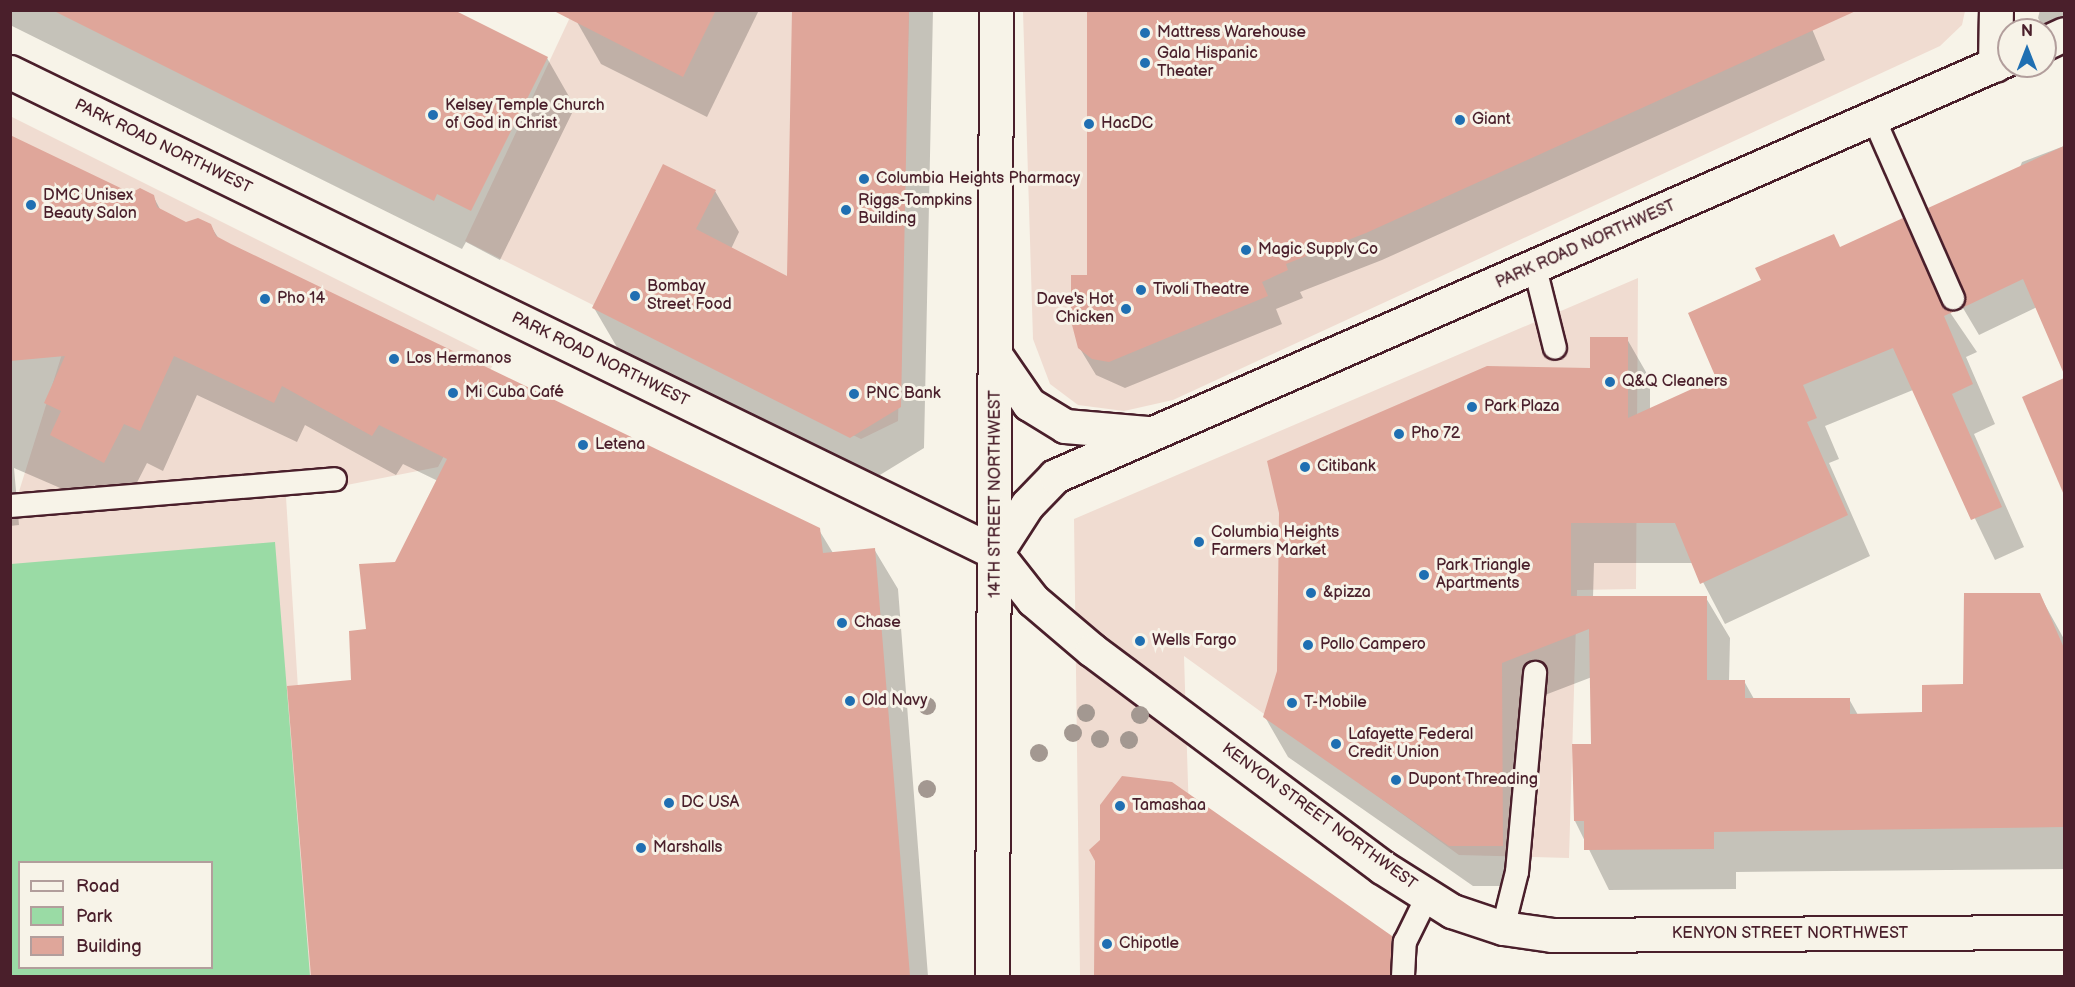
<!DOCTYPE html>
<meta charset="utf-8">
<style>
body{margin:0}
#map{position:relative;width:2075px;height:987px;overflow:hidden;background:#f7f3e8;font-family:"Balsamiq Sans",sans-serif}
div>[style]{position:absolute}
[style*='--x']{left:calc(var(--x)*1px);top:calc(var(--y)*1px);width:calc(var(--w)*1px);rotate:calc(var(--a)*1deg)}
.built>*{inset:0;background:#f0dcd1}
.green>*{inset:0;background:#9adba5}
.shadow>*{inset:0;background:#0003}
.building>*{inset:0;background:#dfa69a}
.roads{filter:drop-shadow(2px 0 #4a1f2b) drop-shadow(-2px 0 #4a1f2b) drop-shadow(0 2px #4a1f2b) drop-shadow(0 -2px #4a1f2b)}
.lane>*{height:22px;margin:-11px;padding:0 11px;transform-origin:11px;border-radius:11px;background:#f7f3e8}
.street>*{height:33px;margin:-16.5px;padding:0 16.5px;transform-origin:16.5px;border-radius:16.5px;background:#f7f3e8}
.secondary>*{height:33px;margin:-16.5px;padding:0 16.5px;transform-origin:16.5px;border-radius:16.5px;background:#f7f3e8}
.trees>*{width:18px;height:18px;margin:-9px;border-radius:50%;background:#a39891}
.dots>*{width:16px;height:16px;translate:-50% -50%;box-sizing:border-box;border:3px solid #f7f3e8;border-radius:50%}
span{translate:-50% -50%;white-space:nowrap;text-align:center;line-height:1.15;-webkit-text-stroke:6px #f7f3e8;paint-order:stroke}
.poi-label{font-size:16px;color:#4a1f2b}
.left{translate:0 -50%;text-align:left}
.right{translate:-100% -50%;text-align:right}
.street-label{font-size:16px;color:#4a1f2b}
.frame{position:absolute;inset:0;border:12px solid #4a1f2b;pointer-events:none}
.legend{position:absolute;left:18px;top:861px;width:195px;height:108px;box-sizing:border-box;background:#f7f3e8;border:2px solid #b29e9c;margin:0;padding:8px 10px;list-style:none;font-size:18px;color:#4a1f2b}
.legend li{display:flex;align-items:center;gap:12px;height:30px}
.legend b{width:30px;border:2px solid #b29e9c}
.north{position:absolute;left:1997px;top:18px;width:60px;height:60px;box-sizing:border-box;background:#f7f3e8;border:2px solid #b29e9c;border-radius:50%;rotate:0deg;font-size:16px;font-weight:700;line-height:24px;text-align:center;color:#4a1f2b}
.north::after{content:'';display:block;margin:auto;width:21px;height:27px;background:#1f6fb2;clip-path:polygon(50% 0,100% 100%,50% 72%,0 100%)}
</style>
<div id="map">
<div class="built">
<i style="clip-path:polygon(573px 11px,909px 11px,898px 421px,861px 439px,465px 241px)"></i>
<i style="clip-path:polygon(1023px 11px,1965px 11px,1962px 25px,1940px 46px,1173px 400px,1124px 411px,1078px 405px,1050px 384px,1033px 339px)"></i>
<i style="clip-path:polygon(evenodd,10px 116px,496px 359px,438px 467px,286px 497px,316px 976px,11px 976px,11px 517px,77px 306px,11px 275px,10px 116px,20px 862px,212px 862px,212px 968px,20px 968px,20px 862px)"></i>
<i style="clip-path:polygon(1638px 278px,1636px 589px,1577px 590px,1569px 858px,1459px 855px,1184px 656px,1194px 976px,1080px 976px,1074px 519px)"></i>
</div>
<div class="green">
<i style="clip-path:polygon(evenodd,275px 542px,310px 976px,11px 976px,11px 564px,275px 542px,20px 862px,212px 862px,212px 968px,20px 968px,20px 862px)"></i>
</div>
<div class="shadow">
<i style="clip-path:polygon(10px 10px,225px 10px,547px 58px,575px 107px,500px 260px,466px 242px,462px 249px,10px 25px)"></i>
<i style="clip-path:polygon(583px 10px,759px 10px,707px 117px,601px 64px,577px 22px)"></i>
<i style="clip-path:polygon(794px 10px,933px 10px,924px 448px,875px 478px,618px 349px,594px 308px,715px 191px,739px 232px,731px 249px,788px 278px)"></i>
<i style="clip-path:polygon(1804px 10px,1825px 60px,1382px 260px,1300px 292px,1303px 298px,1276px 309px,1282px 324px,1125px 388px,1096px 375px,1079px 347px,1089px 276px)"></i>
<i style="clip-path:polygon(2040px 10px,2064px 10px,2064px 32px,2051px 41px,2038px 18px)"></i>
<i style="clip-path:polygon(10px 136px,131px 195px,153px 196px,161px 211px,186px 224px,210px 225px,219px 239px,819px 530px,833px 553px,874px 549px,898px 589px,928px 976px,313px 976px,289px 688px,352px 681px,396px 564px,438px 481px,403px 464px,396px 475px,305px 425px,297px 442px,197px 395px,163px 471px,147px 463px,127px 502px,94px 485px,88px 500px,14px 468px,19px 525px,10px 526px)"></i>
<i style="clip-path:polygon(2064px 146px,2064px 371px,2037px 307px,1979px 335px,1963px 308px,2022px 162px)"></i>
<i style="clip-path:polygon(1902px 220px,1947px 308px,1977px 352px,1966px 357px,1995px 424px,1974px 434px,2024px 547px,1995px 560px,1913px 390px,1825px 426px,1839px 459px,1829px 463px,1870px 556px,1725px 624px,1693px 563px,1594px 563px,1593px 598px,1706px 598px,1730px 638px,1729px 681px,1744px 681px,1754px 699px,1849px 699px,1858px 715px,1923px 713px,1964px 685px,2039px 594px,2064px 639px,2064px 869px,1736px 872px,1736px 889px,1609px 890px,1575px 821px,1592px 745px,1592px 677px,1524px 703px,1525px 886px,1473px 886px,1288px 757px,1265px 717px,1592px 370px,1627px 339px,1650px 379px,1650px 409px,1718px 379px,1841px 248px)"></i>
<i style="clip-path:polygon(2064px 380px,2064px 489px,2024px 398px)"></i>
<i style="clip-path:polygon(1096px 860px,1391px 937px,1414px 976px,1095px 976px)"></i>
</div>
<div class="building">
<i style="clip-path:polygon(52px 10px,454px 10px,548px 57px,471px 211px,437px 194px,434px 201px)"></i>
<i style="clip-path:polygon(552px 10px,716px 10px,683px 77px)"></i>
<i style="clip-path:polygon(792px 10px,909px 10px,901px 407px,850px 438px,592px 308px,663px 164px,716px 190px,696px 229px,787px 276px)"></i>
<i style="clip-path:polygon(1087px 10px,1858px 10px,1366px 233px,1286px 264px,1288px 270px,1262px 282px,1268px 296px,1109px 362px,1092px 359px,1078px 348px,1071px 321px,1071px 275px,1087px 275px)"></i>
<i style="clip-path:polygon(10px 135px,131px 193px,140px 188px,154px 195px,157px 207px,186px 222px,198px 218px,211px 224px,216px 236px,231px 244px,820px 528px,823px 553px,875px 548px,910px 976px,311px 976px,287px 686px,351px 680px,349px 631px,366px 629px,359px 564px,395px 562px,447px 459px,379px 425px,372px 436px,282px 386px,274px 403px,174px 356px,140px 431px,124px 424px,104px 463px,50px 435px,61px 411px,44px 403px,65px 356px,10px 361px)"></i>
<i style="clip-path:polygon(2064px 146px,2064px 374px,2023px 279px,1962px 308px,1965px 293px,1928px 208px)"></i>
<i style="clip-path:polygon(1903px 218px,1941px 303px,1955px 311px,1944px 316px,1973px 384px,1952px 394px,2002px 507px,1971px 520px,1893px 348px,1803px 385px,1817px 418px,1807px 422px,1848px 515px,1700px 584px,1675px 523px,1571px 523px,1571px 596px,1707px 596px,1707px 680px,1745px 680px,1745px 698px,1850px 698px,1850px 714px,1922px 712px,1922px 685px,1963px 684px,1964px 593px,2040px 593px,2064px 648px,2064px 827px,1714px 832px,1714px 849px,1584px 850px,1584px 821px,1574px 821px,1572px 744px,1591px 744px,1589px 629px,1502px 663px,1503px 846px,1449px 846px,1263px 717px,1277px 671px,1279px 513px,1267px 461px,1487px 366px,1590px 368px,1590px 337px,1628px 337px,1628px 418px,1716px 378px,1688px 313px,1761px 280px,1755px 268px,1834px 234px,1840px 247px)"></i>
<i style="clip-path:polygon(2064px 378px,2064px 495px,2022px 397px)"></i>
<i style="clip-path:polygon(1122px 776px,1172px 782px,1392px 936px,1390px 976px,1094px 976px,1095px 861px,1089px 850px,1100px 840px,1100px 805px)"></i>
</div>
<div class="roads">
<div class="lane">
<i style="--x:1874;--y:119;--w:196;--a:66.2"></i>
<i style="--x:1535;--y:268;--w:82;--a:76"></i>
<i style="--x:10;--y:506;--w:326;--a:-4.7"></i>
<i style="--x:1503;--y:928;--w:58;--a:-76"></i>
<i style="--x:1517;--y:872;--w:200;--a:-84.8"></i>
<i style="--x:1403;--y:976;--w:34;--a:-87"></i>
<i style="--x:1405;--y:942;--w:52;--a:-63.9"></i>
</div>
<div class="street">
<i style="--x:1995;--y:65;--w:55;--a:-89"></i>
</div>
<div class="secondary">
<i style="--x:2045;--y:43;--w:21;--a:-25"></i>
<i style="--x:10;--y:72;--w:1097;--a:26"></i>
<i style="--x:996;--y:553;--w:60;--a:51.8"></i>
<i style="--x:1033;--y:600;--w:77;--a:40.3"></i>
<i style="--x:1092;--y:650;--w:362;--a:36.8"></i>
<i style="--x:1382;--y:867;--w:83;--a:32.2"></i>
<i style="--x:1452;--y:911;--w:54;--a:18.4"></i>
<i style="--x:1503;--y:928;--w:49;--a:8.1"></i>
<i style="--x:1552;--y:935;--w:512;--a:-0.34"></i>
<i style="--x:996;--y:356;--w:58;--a:55.5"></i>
<i style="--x:1029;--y:404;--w:42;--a:31.4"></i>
<i style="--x:1065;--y:426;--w:82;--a:4.9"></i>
<i style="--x:996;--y:553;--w:57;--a:-57.1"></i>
<i style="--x:1027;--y:505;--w:40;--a:-46"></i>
<i style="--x:1055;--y:476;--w:1042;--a:-23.66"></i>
<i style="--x:992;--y:976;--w:966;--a:-89.76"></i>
</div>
</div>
<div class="trees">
<i style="left:927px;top:706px"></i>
<i style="left:1086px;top:713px"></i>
<i style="left:1140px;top:715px"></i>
<i style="left:1073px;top:733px"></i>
<i style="left:1100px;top:739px"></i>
<i style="left:1129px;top:740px"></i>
<i style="left:1039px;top:753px"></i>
<i style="left:927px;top:789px"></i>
</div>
<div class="dots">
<i style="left:1145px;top:33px;background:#1f6fb2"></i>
<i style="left:1145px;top:63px;background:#1f6fb2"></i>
<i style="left:433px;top:115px;background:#1f6fb2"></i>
<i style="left:1460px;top:120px;background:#1f6fb2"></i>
<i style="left:1089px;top:124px;background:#1f6fb2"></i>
<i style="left:864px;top:179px;background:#1f6fb2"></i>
<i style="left:31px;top:205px;background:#1f6fb2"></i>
<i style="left:846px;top:210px;background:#1f6fb2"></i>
<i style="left:1246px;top:250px;background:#1f6fb2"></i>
<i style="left:1141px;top:290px;background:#1f6fb2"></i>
<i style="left:635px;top:296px;background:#1f6fb2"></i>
<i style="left:265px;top:299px;background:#1f6fb2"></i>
<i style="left:1126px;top:309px;background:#1f6fb2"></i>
<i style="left:394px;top:359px;background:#1f6fb2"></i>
<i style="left:1610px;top:382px;background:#1f6fb2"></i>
<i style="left:453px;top:393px;background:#1f6fb2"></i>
<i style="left:854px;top:394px;background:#1f6fb2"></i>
<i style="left:1472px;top:407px;background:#1f6fb2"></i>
<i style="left:1399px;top:434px;background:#1f6fb2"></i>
<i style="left:583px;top:445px;background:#1f6fb2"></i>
<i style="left:1305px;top:467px;background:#1f6fb2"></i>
<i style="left:1199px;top:542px;background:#1f6fb2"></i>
<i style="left:1424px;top:575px;background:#1f6fb2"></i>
<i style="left:1311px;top:593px;background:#1f6fb2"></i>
<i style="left:842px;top:623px;background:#1f6fb2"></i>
<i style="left:1140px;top:641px;background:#1f6fb2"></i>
<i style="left:1308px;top:645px;background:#1f6fb2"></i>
<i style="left:850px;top:701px;background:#1f6fb2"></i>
<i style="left:1292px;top:703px;background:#1f6fb2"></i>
<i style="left:1336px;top:744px;background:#1f6fb2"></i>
<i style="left:1396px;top:780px;background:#1f6fb2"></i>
<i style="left:669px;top:803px;background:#1f6fb2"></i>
<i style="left:1120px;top:806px;background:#1f6fb2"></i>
<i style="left:641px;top:848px;background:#1f6fb2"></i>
<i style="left:1107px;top:944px;background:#1f6fb2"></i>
</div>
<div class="poi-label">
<span class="left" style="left:1157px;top:33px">Mattress Warehouse</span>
<span class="left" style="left:1157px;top:63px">Gala Hispanic<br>Theater</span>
<span class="left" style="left:445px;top:115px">Kelsey Temple Church<br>of God in Christ</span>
<span class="left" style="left:1472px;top:120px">Giant</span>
<span class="left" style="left:1101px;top:124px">HacDC</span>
<span class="left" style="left:876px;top:179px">Columbia Heights Pharmacy</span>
<span class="left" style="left:43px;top:205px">DMC Unisex<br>Beauty Salon</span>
<span class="left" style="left:858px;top:210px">Riggs-Tompkins<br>Building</span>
<span class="left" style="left:1258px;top:250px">Magic Supply Co</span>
<span class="left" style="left:647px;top:296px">Bombay<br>Street Food</span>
<span class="left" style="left:1153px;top:290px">Tivoli Theatre</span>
<span class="left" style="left:277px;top:299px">Pho 14</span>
<span class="right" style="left:1114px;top:309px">Dave's Hot<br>Chicken</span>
<span class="left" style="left:406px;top:359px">Los Hermanos</span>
<span class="left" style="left:1622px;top:382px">Q&amp;Q Cleaners</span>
<span class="left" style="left:465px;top:393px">Mi Cuba Café</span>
<span class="left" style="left:866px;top:394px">PNC Bank</span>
<span class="left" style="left:1484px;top:407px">Park Plaza</span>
<span class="left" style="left:1411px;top:434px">Pho 72</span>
<span class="left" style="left:595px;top:445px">Letena</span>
<span class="left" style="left:1317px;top:467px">Citibank</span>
<span class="left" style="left:1211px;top:542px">Columbia Heights<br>Farmers Market</span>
<span class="left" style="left:1436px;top:575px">Park Triangle<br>Apartments</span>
<span class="left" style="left:1323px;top:593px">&amp;pizza</span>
<span class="left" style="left:854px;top:623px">Chase</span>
<span class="left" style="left:1152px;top:641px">Wells Fargo</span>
<span class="left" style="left:1320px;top:645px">Pollo Campero</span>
<span class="left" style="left:862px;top:701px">Old Navy</span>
<span class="left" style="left:1304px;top:703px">T-Mobile</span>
<span class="left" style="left:1348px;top:744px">Lafayette Federal<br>Credit Union</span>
<span class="left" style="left:1408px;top:780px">Dupont Threading</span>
<span class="left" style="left:681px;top:803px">DC USA</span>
<span class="left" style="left:1132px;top:806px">Tamashaa</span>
<span class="left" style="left:653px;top:848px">Marshalls</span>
<span class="left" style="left:1119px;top:944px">Chipotle</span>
</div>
<div class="street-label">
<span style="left:163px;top:147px;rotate:26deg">PARK ROAD NORTHWEST</span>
<span style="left:1586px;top:245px;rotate:-24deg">PARK ROAD NORTHWEST</span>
<span style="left:600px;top:360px;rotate:26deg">PARK ROAD NORTHWEST</span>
<span style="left:996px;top:494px;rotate:-90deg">14TH STREET NORTHWEST</span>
<span style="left:1319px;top:817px;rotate:36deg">KENYON STREET NORTHWEST</span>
<span style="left:1790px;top:934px">KENYON STREET NORTHWEST</span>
</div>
<div class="frame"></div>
<ul class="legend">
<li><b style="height:8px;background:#f7f3e8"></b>Road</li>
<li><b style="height:16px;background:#9adba5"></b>Park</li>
<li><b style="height:16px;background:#dfa69a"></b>Building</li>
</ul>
<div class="north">N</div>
</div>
